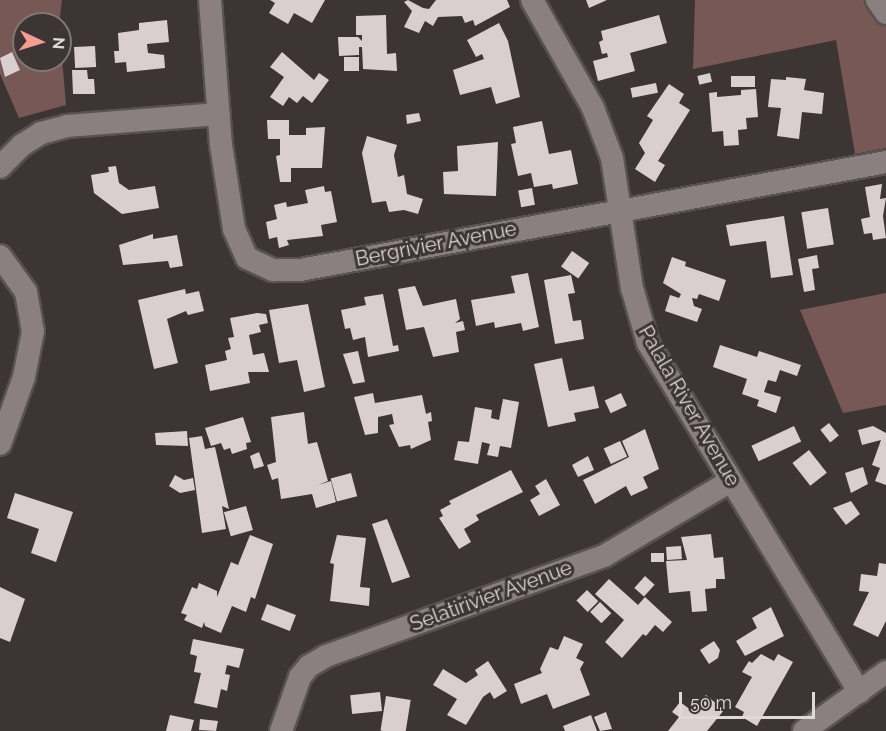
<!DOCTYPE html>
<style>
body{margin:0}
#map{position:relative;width:886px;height:731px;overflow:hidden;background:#3d3534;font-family:Raleway,sans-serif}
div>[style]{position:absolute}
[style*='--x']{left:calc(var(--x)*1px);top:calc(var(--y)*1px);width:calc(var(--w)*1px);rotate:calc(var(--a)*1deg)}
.green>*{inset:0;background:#785855}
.building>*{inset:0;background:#d9cfce;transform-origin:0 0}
.roads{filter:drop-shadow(2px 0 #585251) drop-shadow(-2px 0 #585251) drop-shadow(0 2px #585251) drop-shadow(0 -2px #585251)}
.minor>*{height:22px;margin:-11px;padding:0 11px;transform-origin:11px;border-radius:11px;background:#89807f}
span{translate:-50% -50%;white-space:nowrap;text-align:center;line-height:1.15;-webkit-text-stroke:6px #3d3534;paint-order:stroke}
.street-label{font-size:20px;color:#dfdad9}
.north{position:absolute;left:12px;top:12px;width:60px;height:60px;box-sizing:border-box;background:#3d3534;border:2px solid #7e7776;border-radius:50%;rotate:94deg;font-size:16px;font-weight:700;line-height:24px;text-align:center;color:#dfdad9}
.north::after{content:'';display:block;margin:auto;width:21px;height:27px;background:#f59c93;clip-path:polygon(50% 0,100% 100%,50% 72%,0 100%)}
.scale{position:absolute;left:679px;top:692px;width:136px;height:27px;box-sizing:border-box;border:3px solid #dfdad9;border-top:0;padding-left:8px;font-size:18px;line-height:21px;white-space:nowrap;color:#dfdad9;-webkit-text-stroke:4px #3d3534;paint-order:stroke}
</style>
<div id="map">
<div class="green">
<i style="clip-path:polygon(0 0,62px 0,59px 24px,24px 24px,24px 60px,60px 60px,60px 35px,66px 105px,19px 118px,0 74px)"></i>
<i style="clip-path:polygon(695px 0,886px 0,886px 148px,855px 154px,836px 40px,693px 69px)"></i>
<i style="clip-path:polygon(886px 293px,886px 405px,843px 413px,800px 310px)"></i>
</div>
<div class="building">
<i style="clip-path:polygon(270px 0,325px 0,312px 23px,294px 13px,288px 24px,269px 13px,275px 3px)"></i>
<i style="clip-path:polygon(408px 0,423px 8px,429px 9px,436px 0,507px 0,510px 7px,475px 26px,473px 20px,465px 23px,462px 16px,438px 17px,433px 26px,425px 21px,419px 33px,404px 27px,412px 11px,404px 2px)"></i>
<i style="clip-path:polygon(586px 0,607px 0,589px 8px)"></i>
<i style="clip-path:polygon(386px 15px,387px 54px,396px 53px,397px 71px,363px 69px,362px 47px,359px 47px,359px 55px,339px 56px,338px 37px,358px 37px,362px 41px,362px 35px,356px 35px,356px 16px)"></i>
<i style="clip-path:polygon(659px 15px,667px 43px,630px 53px,635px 71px,598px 81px,593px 61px,608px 57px,607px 53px,602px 54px,599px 42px,603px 40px,601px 31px)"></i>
<i style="clip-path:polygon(167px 20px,169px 42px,147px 44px,148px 53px,164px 55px,165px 68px,127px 72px,126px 62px,115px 63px,114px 51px,119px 51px,118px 33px,139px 30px,139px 23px)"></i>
<i style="clip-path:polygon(499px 23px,508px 41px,520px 97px,496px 104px,491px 87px,460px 95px,453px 70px,484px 59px,482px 54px,476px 57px,467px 40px)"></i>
<i style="left:95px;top:46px;width:21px;height:21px;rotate:87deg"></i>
<i style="clip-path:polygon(12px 52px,20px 70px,5px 77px,0 58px)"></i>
<i style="clip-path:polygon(282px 52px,314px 80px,319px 73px,329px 80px,312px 103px,303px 96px,297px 103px,289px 97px,283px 106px,270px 97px,284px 77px,270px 67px)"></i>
<i style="left:344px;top:57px;width:15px;height:14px"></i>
<i style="clip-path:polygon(72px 70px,87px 70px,88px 79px,94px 79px,95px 94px,73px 94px)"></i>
<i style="left:710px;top:73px;width:9px;height:13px;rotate:77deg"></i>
<i style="left:755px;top:76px;width:11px;height:24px;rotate:90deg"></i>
<i style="clip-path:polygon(786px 77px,806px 79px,804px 90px,824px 93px,822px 114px,802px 112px,799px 139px,777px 136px,781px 108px,768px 107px,771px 79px,786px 80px)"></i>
<i style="left:656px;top:83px;width:10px;height:26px;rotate:79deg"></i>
<i style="clip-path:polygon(669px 84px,684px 94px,679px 103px,690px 110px,658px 161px,665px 165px,655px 182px,635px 169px,645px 153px,639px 143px,653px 120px,647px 116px)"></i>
<i style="clip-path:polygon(756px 89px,758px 117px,746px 118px,747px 129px,738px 130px,739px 145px,724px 146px,723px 131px,712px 132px,709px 93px,717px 92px,717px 97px,741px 95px,741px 90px)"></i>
<i style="clip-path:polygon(419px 113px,421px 121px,407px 124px,406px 115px)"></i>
<i style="clip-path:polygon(267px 120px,289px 120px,289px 135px,306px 135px,306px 128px,325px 127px,322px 168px,291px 168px,291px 182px,280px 182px,276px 156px,280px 155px,280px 139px,268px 139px)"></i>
<i style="clip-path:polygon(542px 121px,549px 154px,571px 150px,578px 184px,553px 189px,552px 184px,534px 187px,531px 173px,518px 176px,511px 144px,516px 143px,513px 127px)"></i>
<i style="clip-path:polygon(367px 136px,397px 145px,394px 155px,398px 177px,404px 175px,407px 194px,423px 199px,418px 214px,404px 210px,389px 212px,386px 201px,372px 203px,362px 153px)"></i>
<i style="clip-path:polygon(498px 142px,496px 196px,444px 194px,443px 172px,458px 171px,457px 146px)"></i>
<i style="clip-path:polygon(116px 166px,119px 183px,129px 190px,155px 186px,159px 208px,122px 214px,94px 193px,91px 175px,109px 172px,108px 167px)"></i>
<i style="clip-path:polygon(882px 184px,880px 199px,886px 198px,883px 216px,886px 238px,873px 240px,872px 233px,864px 234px,861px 219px,870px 217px,865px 187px)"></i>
<i style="clip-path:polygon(324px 186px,325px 192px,331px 191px,337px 222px,321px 225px,323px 236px,287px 240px,289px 245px,279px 248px,277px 237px,269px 239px,266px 222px,277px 219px,274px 205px,286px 202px,287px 207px,308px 203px,305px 190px)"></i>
<i style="left:532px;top:188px;width:17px;height:14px;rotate:80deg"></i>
<i style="left:828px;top:208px;width:37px;height:27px;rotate:81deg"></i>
<i style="clip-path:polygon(784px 216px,793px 275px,771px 278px,766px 241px,730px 246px,726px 225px)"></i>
<i style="clip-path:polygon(153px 234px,153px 239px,177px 235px,183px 266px,170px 268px,168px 261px,123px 265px,119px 245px)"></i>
<i style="left:572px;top:251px;width:21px;height:19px;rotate:35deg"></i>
<i style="clip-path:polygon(817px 255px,819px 268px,812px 269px,815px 290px,804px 292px,798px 259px)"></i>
<i style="clip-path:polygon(672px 257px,686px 262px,685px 266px,726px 280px,719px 301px,699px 294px,697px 299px,692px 298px,694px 306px,702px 309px,697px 322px,665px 311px,670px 295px,679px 298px,681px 294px,663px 283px)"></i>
<i style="clip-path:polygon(528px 273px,539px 327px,523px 331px,521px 323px,495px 328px,494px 322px,476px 326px,471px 300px,515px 293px,511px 276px)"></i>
<i style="clip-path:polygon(571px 275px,575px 293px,568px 294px,573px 321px,581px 320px,584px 339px,555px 344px,544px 280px)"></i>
<i style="clip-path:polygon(415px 286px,423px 306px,456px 299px,460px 319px,455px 323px,463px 321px,465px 330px,456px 332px,459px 352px,433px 357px,424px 327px,406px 330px,398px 289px)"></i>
<i style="clip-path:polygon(185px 289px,186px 294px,199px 291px,204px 311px,188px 315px,186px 311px,167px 319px,178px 363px,154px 369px,138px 300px)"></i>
<i style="clip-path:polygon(383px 294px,393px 346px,398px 345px,399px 351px,368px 357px,365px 337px,353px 340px,350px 328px,345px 329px,341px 310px,366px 305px,364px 297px)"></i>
<i style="clip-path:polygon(308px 304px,325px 387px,304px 392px,297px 360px,279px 363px,269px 310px)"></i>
<i style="clip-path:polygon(257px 313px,266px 314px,268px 323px,259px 325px,261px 332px,249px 335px,253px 355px,264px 353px,269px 372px,248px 372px,250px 383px,210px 391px,205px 365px,227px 360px,225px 351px,231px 349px,228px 338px,234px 337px,230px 318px)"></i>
<i style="clip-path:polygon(720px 345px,757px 357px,759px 351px,801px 365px,797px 376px,780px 370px,776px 382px,768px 380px,764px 392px,781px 397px,776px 413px,757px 406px,759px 400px,742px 394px,747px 379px,713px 367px)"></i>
<i style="clip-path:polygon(358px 351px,365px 382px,353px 384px,343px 354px)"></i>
<i style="clip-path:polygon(562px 358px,569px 391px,594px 386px,599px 408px,574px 413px,576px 421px,548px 427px,534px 364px)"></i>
<i style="clip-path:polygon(373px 393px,375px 403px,422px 395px,426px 414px,431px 412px,432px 421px,428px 422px,431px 440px,411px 449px,410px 445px,399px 447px,389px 425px,394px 424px,392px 414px,378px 417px,378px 433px,365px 435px,354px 397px)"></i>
<i style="left:621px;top:393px;width:14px;height:18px;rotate:65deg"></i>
<i style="clip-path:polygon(503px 399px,519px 402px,511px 448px,500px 446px,498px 457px,487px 455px,490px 444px,482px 442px,478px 464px,454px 460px,458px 441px,469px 442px,475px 407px,492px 410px,491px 418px,499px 420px)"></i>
<i style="clip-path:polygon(304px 412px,308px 444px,317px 442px,328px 481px,318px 485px,331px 481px,336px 502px,316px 508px,312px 494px,281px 499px,278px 478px,272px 480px,267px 465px,276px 462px,271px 417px)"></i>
<i style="clip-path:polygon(243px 417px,251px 442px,246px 443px,247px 449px,232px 454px,230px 448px,224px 450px,221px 443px,211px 446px,205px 428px)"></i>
<i style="left:829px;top:423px;width:16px;height:11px;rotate:52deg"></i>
<i style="left:794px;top:426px;width:17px;height:47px;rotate:65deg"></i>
<i style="clip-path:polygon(873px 426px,886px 433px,886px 485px,875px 481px,880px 468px,872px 465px,881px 440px,862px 445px,858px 430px)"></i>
<i style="clip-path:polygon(645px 429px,659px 469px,643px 477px,648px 488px,631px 496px,626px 486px,595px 504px,583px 480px,629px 457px,622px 441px)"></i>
<i style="clip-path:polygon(187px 431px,188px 446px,156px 445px,155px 433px)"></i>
<i style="clip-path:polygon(202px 436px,205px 449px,215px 447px,229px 509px,222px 506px,226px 529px,202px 533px,189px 438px)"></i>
<i style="left:620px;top:441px;width:17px;height:18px;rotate:65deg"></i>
<i style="left:809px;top:450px;width:29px;height:21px;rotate:52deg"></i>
<i style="clip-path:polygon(259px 452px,264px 466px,254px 469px,250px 456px)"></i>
<i style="clip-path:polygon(588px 456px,594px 470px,578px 477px,572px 465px)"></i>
<i style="clip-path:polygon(863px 467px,868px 484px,851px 493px,845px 473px)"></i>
<i style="clip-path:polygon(511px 470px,523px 492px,476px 515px,479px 520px,464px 529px,471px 542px,459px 549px,439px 518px,443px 516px,440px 510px,451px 504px,449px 501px)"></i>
<i style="left:351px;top:473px;width:24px;height:21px;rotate:75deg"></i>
<i style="clip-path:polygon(175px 475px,184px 480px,193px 478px,195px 490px,180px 493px,169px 486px)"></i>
<i style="clip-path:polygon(546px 479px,560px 505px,539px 516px,530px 500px,540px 494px,535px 486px)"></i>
<i style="clip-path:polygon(15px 493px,73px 512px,56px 562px,31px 553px,39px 529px,7px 518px)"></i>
<i style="clip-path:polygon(851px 501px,860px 514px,846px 525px,833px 508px)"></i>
<i style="left:246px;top:506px;width:25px;height:23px;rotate:74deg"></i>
<i style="clip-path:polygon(387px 519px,410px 577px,392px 583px,372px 524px)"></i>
<i style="clip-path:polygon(711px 534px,714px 558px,723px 557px,725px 579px,716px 579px,716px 588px,705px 589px,707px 611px,692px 612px,690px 591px,669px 593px,666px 561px,687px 560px,681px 537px)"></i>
<i style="clip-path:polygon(250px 535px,273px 544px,255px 599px,251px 597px,246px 612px,232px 606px,221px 633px,205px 626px,204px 622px,202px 628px,184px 620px,187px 615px,181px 613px,192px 587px,197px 589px,199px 583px,217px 591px,217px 597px,231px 562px,238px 565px)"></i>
<i style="clip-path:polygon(337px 535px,366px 538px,360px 587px,370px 588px,369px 606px,330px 601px,334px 564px,330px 563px)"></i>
<i style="left:681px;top:546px;width:13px;height:15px;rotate:86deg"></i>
<i style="left:664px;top:553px;width:9px;height:13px;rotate:90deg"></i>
<i style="clip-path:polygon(879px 563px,886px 564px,886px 621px,878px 637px,853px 625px,869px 592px,859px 591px,861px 574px,877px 576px)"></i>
<i style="left:645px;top:576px;width:13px;height:16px;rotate:42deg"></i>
<i style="clip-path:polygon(609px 579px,638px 605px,645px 597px,672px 622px,663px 632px,655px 625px,646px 636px,643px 634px,622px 658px,605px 642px,624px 620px,595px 594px)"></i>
<i style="clip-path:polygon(0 587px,25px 599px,10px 642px,0 638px)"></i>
<i style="left:587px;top:590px;width:16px;height:15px;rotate:45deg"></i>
<i style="left:600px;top:602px;width:16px;height:14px;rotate:45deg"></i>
<i style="left:267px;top:604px;width:31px;height:17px;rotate:21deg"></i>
<i style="clip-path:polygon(771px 607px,784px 636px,745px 656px,736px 641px,757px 628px,752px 618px)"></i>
<i style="clip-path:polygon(564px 636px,583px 644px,576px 658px,584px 662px,580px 669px,590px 695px,553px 709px,547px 694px,521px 704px,514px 684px,542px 673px,540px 669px,550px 647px,558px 650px)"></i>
<i style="clip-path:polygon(193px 639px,244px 649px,239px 668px,227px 665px,225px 674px,230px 675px,227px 691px,221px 689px,217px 708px,194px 703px,201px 673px,194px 672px,197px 656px,190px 654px)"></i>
<i style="clip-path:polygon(714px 641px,720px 650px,718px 658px,709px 664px,700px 650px)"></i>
<i style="clip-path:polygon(761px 654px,774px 661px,778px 654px,793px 662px,757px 726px,742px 717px,744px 712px,735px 707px,752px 677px,742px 672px,749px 661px,752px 663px)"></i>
<i style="clip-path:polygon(488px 661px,507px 691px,494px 699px,490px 692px,483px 697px,466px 725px,447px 715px,457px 699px,433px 685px,443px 669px,466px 683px,478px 675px,475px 670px)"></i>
<i style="left:380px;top:692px;width:19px;height:30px;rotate:84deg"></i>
<i style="clip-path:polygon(706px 695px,724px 710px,707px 731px,668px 731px,679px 717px,672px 712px,680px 702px,691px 710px)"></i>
<i style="left:386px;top:696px;width:25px;height:35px;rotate:9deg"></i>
<i style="clip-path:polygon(606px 712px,612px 729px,600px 731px,594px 717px)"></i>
<i style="clip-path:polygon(170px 715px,194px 720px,191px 731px,166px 731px)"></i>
<i style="clip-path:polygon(591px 715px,597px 731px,565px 731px,563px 726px)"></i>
<i style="clip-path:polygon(200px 719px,218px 721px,216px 731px,199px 730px)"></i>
</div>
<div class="roads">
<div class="minor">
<i style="--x:210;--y:0;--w:145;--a:85.7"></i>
<i style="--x:221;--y:145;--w:85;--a:81.2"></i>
<i style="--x:234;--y:229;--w:32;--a:66"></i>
<i style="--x:247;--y:258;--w:29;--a:25"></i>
<i style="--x:273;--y:270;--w:27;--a:0"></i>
<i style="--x:300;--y:270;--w:596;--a:-10.44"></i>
<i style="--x:532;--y:0;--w:124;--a:60.5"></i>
<i style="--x:593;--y:108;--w:53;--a:69.2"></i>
<i style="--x:612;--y:158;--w:132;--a:81.3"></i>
<i style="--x:632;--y:288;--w:57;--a:73.8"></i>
<i style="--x:648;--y:343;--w:408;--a:58.8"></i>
<i style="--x:877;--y:0;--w:16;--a:55"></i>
<i style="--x:0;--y:167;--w:31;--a:-45"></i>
<i style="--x:22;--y:145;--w:22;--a:-32"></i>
<i style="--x:41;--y:133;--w:27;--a:-15"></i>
<i style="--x:67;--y:126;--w:152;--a:-4.5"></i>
<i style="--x:0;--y:256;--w:44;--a:54.2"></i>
<i style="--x:26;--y:292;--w:40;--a:80"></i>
<i style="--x:33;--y:331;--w:47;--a:101.1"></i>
<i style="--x:24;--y:377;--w:71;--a:109.7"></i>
<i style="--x:281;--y:731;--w:57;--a:-70.6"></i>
<i style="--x:300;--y:677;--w:14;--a:-51"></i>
<i style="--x:309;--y:666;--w:20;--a:-30"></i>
<i style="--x:326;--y:656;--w:295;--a:-19.8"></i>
<i style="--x:604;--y:556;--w:147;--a:-30.6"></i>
<i style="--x:804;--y:731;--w:101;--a:-35.7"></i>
</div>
</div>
<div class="street-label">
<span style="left:436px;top:244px;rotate:-11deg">Bergrivier Avenue</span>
<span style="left:689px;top:406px;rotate:60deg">Palala River Avenue</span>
<span style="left:491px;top:596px;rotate:-20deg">Selatirivier Avenue</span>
</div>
<div class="north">N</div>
<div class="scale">50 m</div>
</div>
